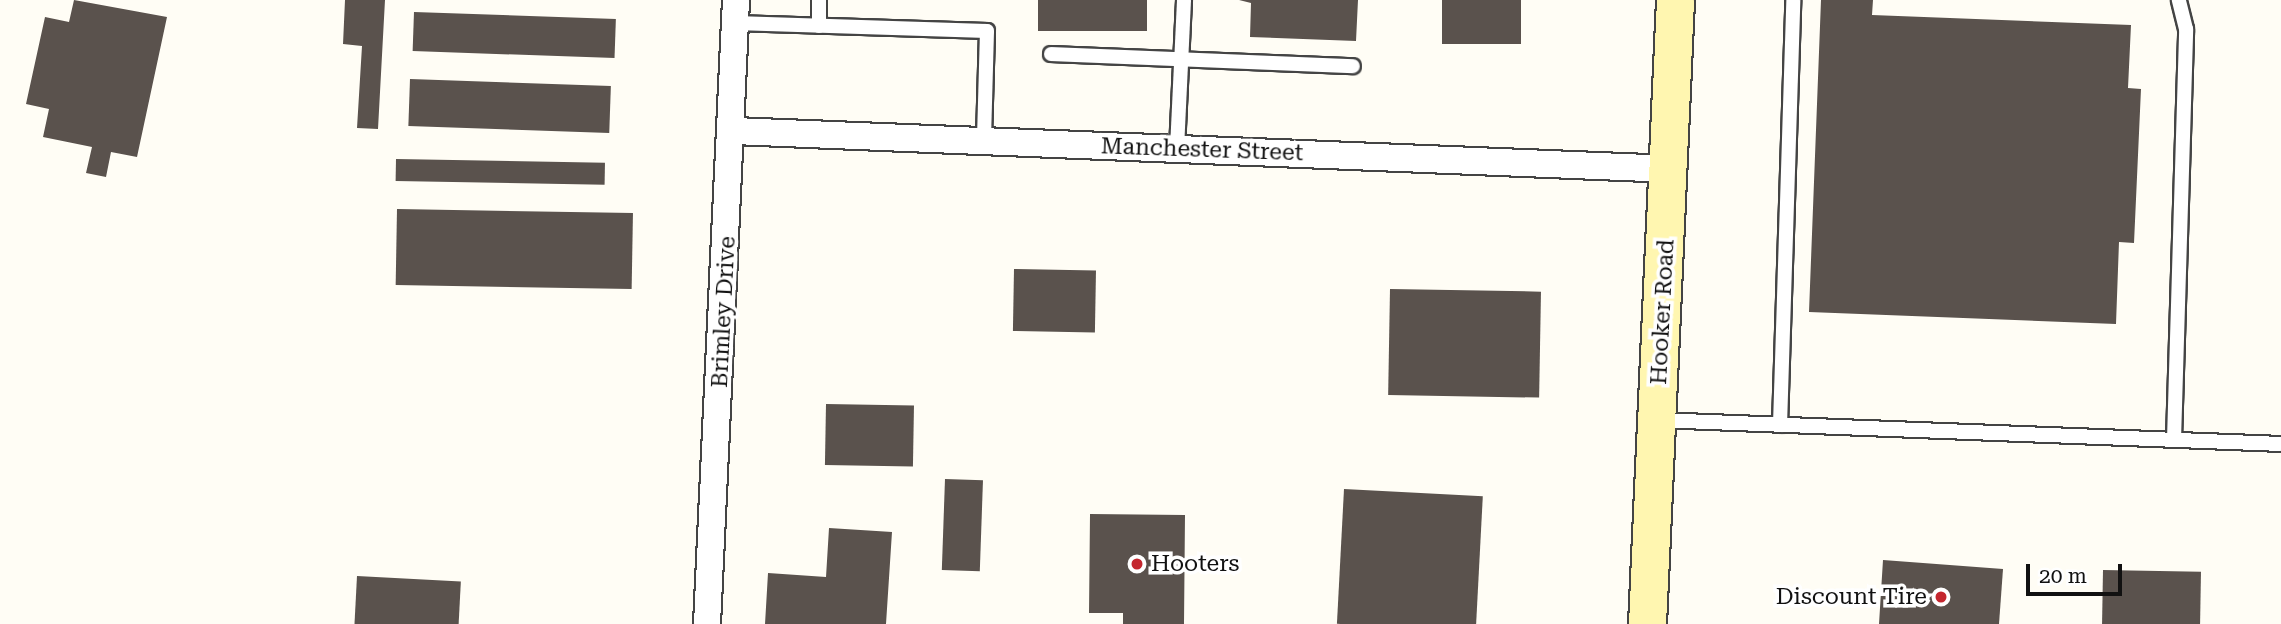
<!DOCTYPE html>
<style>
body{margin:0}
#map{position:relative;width:2281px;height:624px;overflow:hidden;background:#fffdf5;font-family:"Roboto Serif",serif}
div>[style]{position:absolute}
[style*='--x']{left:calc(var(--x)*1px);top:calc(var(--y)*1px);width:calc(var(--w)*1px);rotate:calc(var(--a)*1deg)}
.building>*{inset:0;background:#5a524d;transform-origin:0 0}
.roads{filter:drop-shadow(2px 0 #444) drop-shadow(-2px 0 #444) drop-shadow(0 2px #444) drop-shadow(0 -2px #444)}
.service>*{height:14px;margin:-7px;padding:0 7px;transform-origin:7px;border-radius:7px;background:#fff}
.minor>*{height:26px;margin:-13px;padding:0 13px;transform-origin:13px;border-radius:13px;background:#fff}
.secondary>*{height:37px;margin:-18.5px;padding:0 18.5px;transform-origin:18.5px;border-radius:18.5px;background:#fff6b0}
.dots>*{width:19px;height:19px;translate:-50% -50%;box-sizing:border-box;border:4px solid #fff;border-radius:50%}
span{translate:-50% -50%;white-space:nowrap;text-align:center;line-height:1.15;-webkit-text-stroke:7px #fff;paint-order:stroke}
.street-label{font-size:23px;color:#111}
.poi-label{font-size:23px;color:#111}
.left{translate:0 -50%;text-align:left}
.right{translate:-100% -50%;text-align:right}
.scale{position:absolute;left:2026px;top:564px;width:96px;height:32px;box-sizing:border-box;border:4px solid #111;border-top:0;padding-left:9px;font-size:21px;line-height:24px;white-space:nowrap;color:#111;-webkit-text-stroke:5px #fff;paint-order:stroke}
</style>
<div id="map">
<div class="building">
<i style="clip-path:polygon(74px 0,167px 17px,137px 157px,111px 152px,106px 177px,86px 173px,92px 147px,43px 137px,49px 109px,26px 104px,45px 17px,69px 22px)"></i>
<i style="clip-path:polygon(345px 0,385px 0,378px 129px,357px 128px,362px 46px,343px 44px)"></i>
<i style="left:1038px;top:0;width:109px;height:31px"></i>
<i style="clip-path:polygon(1239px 0,1358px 0,1356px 41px,1250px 37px,1251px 3px)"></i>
<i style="left:1442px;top:0;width:79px;height:44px"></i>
<i style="clip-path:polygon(1821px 0,1873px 0,1872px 15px,2131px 25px,2128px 88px,2141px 89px,2134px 243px,2119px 242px,2116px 324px,1809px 312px)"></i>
<i style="left:414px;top:12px;width:202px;height:39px;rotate:2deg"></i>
<i style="left:410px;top:79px;width:201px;height:47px;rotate:2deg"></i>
<i style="left:396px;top:159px;width:209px;height:22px;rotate:1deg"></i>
<i style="left:397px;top:209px;width:236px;height:76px;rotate:1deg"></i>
<i style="left:1014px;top:269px;width:82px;height:62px;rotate:1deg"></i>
<i style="left:1390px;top:289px;width:151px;height:106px;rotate:1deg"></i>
<i style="left:826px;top:404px;width:88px;height:61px;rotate:1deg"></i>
<i style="left:945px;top:479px;width:38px;height:91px;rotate:2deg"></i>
<i style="left:1344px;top:489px;width:139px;height:135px;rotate:3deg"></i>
<i style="clip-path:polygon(1090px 514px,1185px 515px,1184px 624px,1123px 624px,1123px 613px,1089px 613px)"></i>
<i style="clip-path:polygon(829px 528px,892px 532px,886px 624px,765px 624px,768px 573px,826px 577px)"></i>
<i style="clip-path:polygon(1883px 560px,2003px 569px,1999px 624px,1879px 624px)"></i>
<i style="left:2103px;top:570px;width:98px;height:54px;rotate:1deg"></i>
<i style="left:357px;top:576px;width:104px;height:48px;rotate:3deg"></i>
</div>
<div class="roads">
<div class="service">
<i style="--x:735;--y:23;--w:252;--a:1.8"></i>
<i style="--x:987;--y:31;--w:110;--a:91.6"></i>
<i style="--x:819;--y:26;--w:26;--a:-90"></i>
<i style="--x:1051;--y:54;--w:302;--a:2.3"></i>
<i style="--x:1177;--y:149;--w:149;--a:-87.3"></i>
<i style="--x:1657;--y:420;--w:624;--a:2.2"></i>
<i style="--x:1780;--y:425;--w:425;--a:-88.2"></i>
<i style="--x:2174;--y:440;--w:411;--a:-88.3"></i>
<i style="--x:2186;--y:29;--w:30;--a:-104"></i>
</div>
<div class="minor">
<i style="--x:734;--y:131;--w:937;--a:2.32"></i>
<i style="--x:707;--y:624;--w:625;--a:-87.34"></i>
</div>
<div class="secondary">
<i style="--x:1647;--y:624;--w:625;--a:-87.43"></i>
</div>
</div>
<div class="dots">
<i style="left:1137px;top:564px;background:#c4262e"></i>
<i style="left:1941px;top:597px;background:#c4262e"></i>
</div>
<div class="street-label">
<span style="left:1202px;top:150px;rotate:2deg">Manchester Street</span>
<span style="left:724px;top:312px;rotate:-87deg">Brimley Drive</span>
<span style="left:1663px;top:312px;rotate:-87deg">Hooker Road</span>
</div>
<div class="poi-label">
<span class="left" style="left:1151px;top:564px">Hooters</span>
<span class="right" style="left:1927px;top:597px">Discount Tire</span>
</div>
<div class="scale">20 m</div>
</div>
